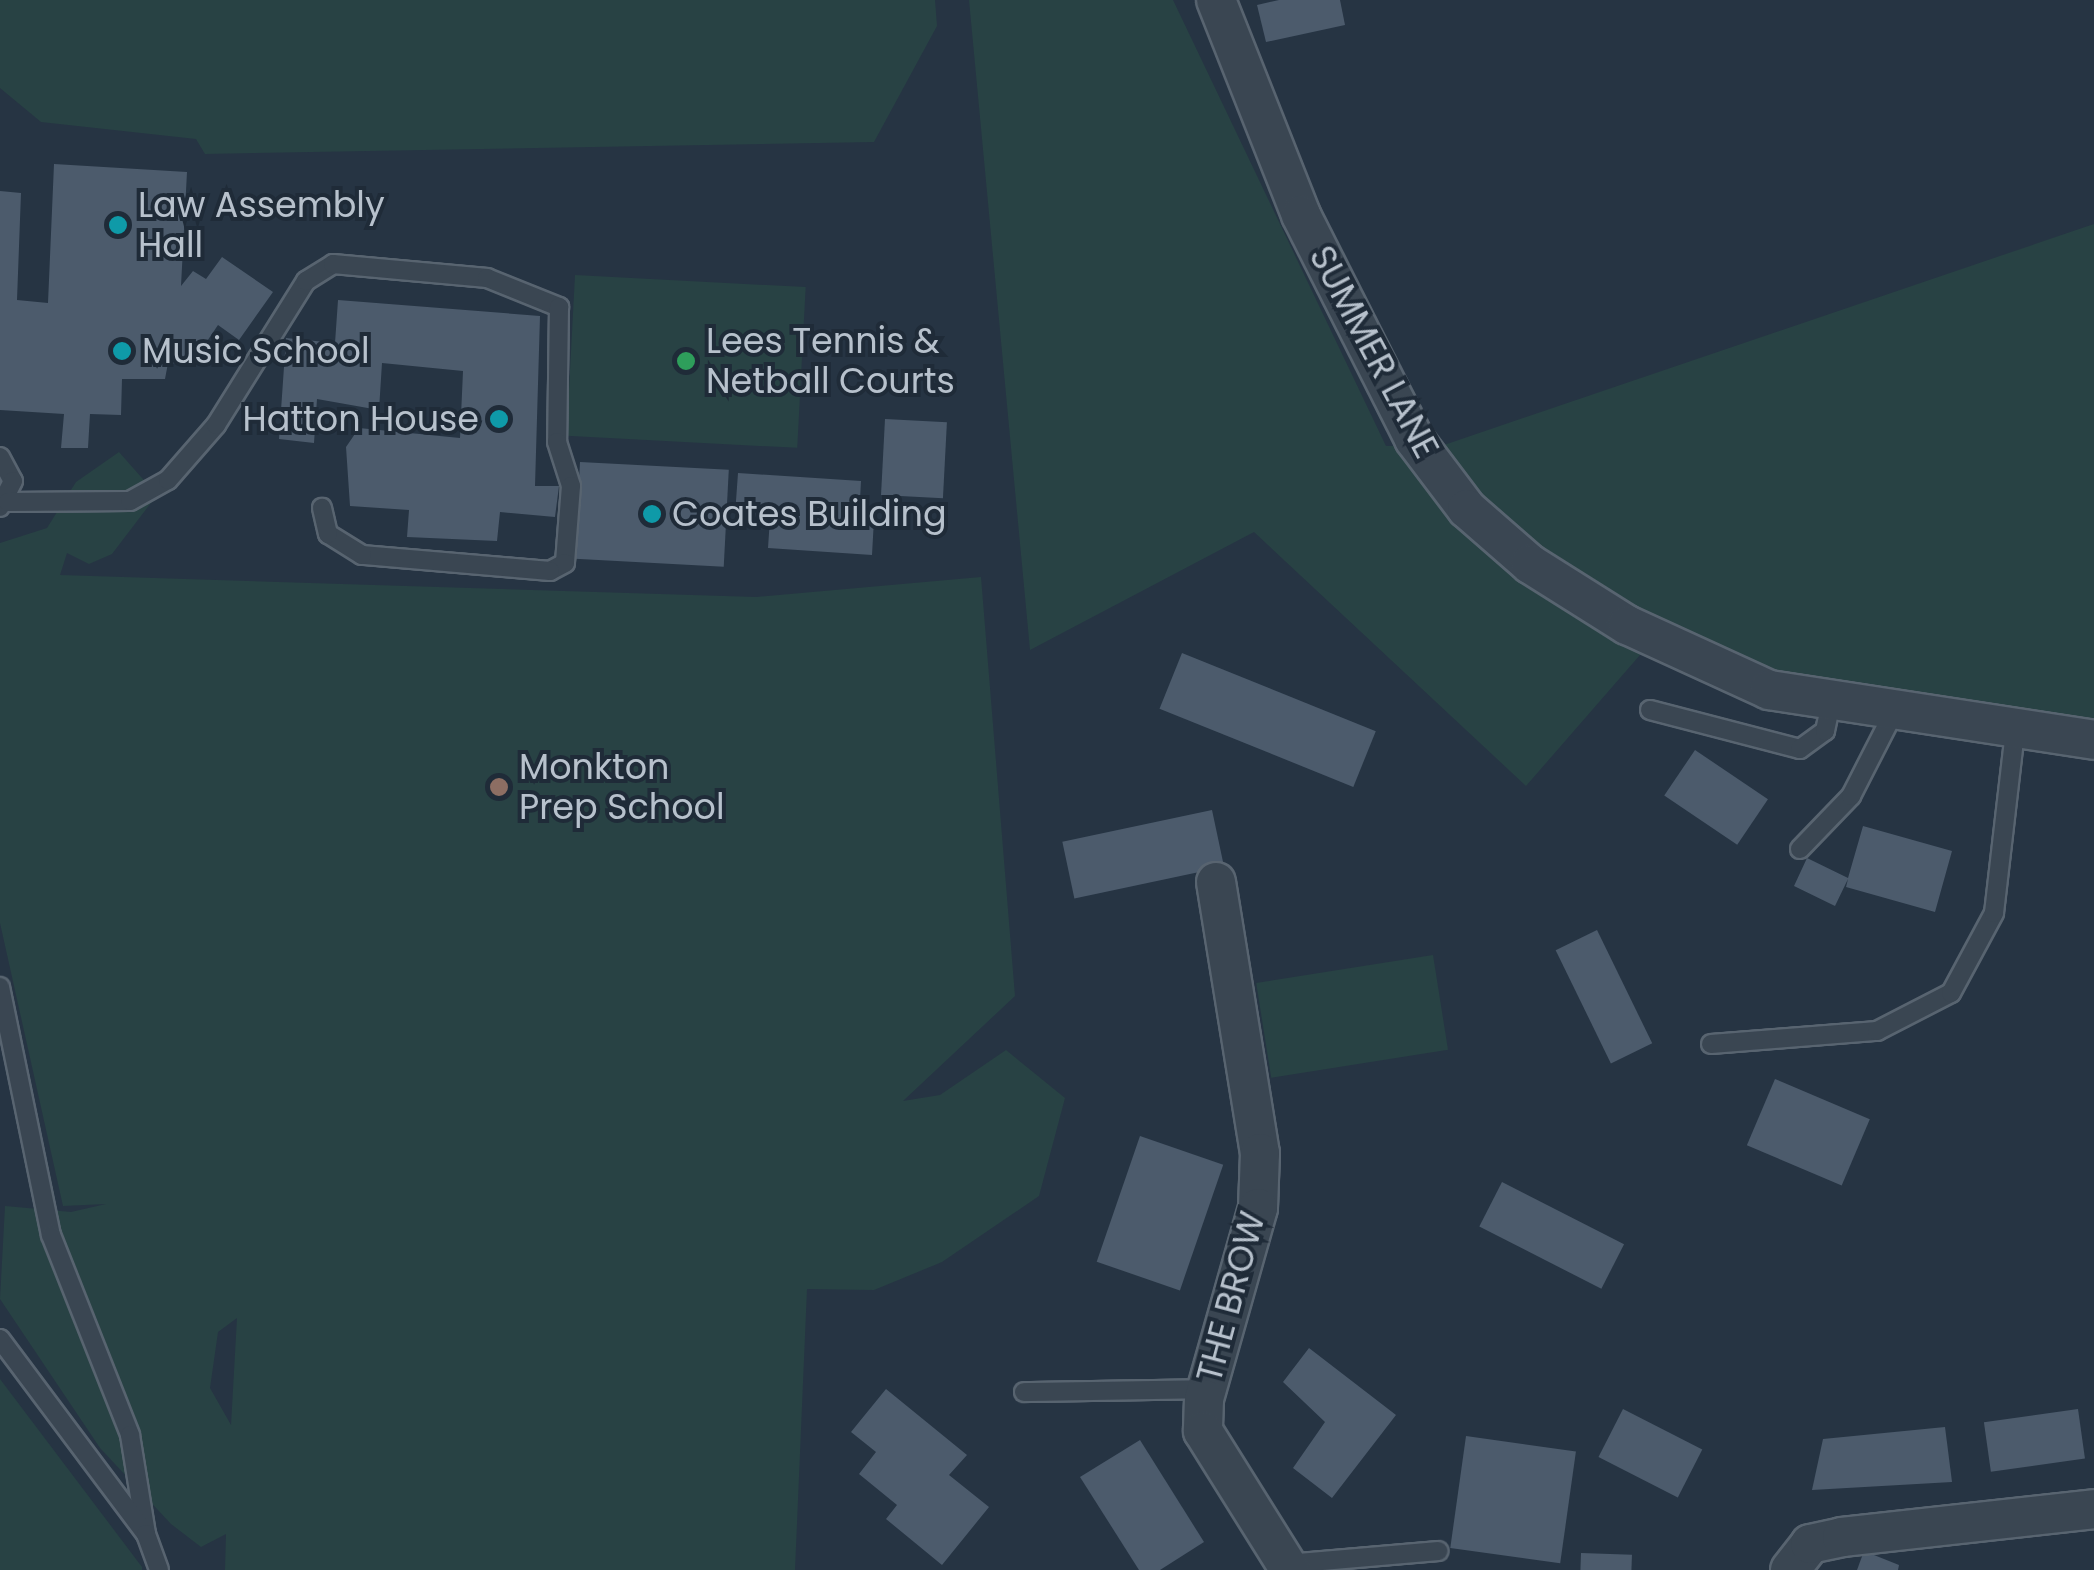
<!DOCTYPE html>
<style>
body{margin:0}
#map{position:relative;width:2094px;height:1570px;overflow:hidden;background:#263443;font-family:Poppins,sans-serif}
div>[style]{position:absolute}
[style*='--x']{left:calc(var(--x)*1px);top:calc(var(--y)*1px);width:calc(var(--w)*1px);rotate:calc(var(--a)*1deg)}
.green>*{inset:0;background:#284244;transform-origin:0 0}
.building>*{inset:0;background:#4c5b6c;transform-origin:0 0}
.roads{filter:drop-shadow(2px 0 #586470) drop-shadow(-2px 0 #586470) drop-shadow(0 2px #586470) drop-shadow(0 -2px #586470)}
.service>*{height:18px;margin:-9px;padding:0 9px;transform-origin:9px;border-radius:9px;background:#3a4652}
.minor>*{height:38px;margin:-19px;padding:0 19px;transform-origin:19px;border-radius:19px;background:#3a4652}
.dots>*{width:28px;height:28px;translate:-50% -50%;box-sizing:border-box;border:5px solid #1f2b38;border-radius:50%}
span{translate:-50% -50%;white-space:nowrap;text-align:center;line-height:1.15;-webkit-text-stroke:8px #1f2b38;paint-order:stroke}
.poi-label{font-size:35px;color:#b7c1cc}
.left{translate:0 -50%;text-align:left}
.right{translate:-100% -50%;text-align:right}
.street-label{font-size:35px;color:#b7c1cc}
</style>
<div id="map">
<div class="green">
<i style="clip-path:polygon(0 0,935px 0,937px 26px,874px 142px,205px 154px,196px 139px,41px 122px,0 88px)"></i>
<i style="clip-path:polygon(969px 0,1173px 0,1386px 446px,1444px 445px,2094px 224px,2094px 723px,1769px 670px,1667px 624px,1526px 786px,1254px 532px,1030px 650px)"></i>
<i style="left:575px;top:275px;width:231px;height:161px;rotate:3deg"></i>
<i style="clip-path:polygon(evenodd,119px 452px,157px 495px,112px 554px,89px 564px,67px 553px,60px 575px,756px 597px,981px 577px,1015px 996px,903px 1101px,940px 1095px,1006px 1050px,1065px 1098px,1039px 1196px,942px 1262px,874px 1290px,807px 1289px,795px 1570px,225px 1570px,226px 1534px,201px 1547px,171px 1524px,100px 1448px,0 1299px,5px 1206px,71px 1212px,106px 1204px,63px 1206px,0 923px,0 543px,47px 528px,76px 482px,119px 452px,237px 1318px,231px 1425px,210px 1388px,218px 1332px,237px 1318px)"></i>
<i style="left:1433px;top:955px;width:96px;height:179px;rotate:81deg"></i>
<i style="clip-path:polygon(0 1379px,142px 1567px,142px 1570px,0 1570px)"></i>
</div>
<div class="building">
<i style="clip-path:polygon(1279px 0,1340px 0,1345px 25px,1266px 42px,1257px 5px)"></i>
<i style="clip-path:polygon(54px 164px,187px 172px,181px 286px,193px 271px,206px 279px,222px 257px,273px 292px,239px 340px,218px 325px,191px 365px,168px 363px,165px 379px,122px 379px,121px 415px,90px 414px,88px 448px,61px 448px,64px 414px,0 410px,0 191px,21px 193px,17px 300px,48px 303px)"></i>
<i style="clip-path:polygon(338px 300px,540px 316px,535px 486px,559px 486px,555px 517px,500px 512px,497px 541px,407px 537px,409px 510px,350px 506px,346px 447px,359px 428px,460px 438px,463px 371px,382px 363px,379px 410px,317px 399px,314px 443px,279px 439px,286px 338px,335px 343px)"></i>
<i style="left:885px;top:419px;width:62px;height:76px;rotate:3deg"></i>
<i style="left:580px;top:462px;width:149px;height:97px;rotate:3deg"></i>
<i style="clip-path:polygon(738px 473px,861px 481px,859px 519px,874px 519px,872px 555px,768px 548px,770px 518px,735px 515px)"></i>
<i style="left:1182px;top:653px;width:209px;height:60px;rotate:22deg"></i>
<i style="left:1695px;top:750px;width:88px;height:55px;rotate:34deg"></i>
<i style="left:1212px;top:810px;width:58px;height:153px;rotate:78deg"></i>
<i style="clip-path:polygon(1863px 826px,1952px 851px,1935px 912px,1846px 887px,1848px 879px,1835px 906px,1794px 886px,1807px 858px,1848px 878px)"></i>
<i style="left:1597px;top:930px;width:126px;height:46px;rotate:64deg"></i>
<i style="left:1775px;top:1079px;width:103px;height:72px;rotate:23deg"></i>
<i style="left:1140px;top:1136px;width:88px;height:133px;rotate:19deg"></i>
<i style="left:1502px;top:1182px;width:137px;height:50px;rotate:27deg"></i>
<i style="clip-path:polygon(1309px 1348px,1396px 1415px,1332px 1498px,1293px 1468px,1325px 1422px,1283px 1382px)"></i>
<i style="clip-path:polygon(886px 1389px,967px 1455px,949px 1475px,989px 1507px,942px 1565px,886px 1519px,897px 1505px,859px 1474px,876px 1452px,851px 1432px)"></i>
<i style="left:1623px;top:1409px;width:89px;height:54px;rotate:27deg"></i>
<i style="left:2078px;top:1409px;width:50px;height:95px;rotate:82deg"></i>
<i style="clip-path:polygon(1945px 1427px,1952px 1482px,1812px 1490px,1823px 1439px)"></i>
<i style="left:1466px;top:1436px;width:111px;height:113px;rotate:8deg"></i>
<i style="clip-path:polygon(1140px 1440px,1204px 1542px,1160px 1570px,1139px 1570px,1080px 1477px)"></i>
<i style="clip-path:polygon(1864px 1551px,1899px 1565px,1898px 1570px,1857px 1570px)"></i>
<i style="left:1581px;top:1553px;width:51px;height:17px;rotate:2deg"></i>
</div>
<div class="roads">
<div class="service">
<i style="--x:0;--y:457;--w:27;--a:62"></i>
<i style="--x:13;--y:481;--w:29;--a:117"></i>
<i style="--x:8;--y:502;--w:122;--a:-0.5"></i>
<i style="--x:130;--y:501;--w:43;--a:-28.9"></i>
<i style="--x:168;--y:480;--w:73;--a:-48.9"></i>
<i style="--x:216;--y:425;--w:170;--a:-58"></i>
<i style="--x:306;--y:281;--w:32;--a:-32"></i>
<i style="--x:333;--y:264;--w:155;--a:5.2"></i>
<i style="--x:487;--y:278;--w:78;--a:21.9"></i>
<i style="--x:559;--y:307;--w:135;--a:90.8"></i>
<i style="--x:557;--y:442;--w:46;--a:72.3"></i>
<i style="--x:571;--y:486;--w:77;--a:94.5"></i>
<i style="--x:565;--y:563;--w:17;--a:152"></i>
<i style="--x:550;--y:571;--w:189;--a:-175.1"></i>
<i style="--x:362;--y:555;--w:40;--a:-148"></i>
<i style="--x:328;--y:534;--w:27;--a:-103"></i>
<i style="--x:1650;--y:710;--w:155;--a:14.6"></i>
<i style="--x:1800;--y:749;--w:31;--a:-36"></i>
<i style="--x:1825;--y:731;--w:34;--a:-78"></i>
<i style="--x:1800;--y:849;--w:74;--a:-46.1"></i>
<i style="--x:1851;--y:796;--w:101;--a:-62.9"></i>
<i style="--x:0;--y:987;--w:253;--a:78.4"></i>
<i style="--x:51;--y:1235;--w:215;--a:68.4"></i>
<i style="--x:130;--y:1435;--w:100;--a:80.8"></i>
<i style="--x:1711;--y:1044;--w:167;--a:-4.5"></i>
<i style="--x:1877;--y:1031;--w:83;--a:-27.2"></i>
<i style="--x:1951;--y:993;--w:91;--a:-61.7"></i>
<i style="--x:1994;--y:913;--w:190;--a:-83.4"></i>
<i style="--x:0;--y:1339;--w:244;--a:53.2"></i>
<i style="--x:146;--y:1534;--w:38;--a:70"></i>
<i style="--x:1024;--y:1392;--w:182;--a:-0.9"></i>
<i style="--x:1287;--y:1564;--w:152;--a:-4.9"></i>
</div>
<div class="minor">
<i style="--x:1216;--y:0;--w:231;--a:68.4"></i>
<i style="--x:1301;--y:215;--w:251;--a:63.2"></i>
<i style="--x:1414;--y:439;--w:88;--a:52.9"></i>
<i style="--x:1467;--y:509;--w:84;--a:41.1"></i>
<i style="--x:1530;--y:564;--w:115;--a:32.2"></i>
<i style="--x:1627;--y:625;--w:156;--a:24.6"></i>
<i style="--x:1769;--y:690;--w:329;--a:8.7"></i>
<i style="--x:1216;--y:882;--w:275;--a:80.8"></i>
<i style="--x:1260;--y:1153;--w:55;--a:92.1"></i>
<i style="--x:1258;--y:1208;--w:198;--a:105.8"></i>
<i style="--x:1204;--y:1399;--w:32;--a:92"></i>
<i style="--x:1203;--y:1431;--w:164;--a:58"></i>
<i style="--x:1790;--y:1570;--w:33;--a:-52"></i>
<i style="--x:1810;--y:1544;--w:33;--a:-12"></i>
<i style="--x:1842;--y:1537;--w:254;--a:-6.3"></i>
</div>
</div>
<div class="dots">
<i style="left:118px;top:225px;background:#0f9aa8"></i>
<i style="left:122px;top:351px;background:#0f9aa8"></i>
<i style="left:686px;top:361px;background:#2e9e5b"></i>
<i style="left:499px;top:419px;background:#0f9aa8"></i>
<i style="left:652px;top:514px;background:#0f9aa8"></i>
<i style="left:499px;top:787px;background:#8d6e63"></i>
</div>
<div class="poi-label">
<span class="left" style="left:138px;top:225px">Law Assembly<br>Hall</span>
<span class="left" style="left:706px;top:361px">Lees Tennis &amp;<br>Netball Courts</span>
<span class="left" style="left:142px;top:351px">Music School</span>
<span class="right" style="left:479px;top:419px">Hatton House</span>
<span class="left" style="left:672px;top:514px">Coates Building</span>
<span class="left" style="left:519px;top:787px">Monkton<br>Prep School</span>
</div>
<div class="street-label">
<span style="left:1374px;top:352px;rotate:62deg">SUMMER LANE</span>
<span style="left:1231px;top:1297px;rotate:-75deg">THE BROW</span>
</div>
</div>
